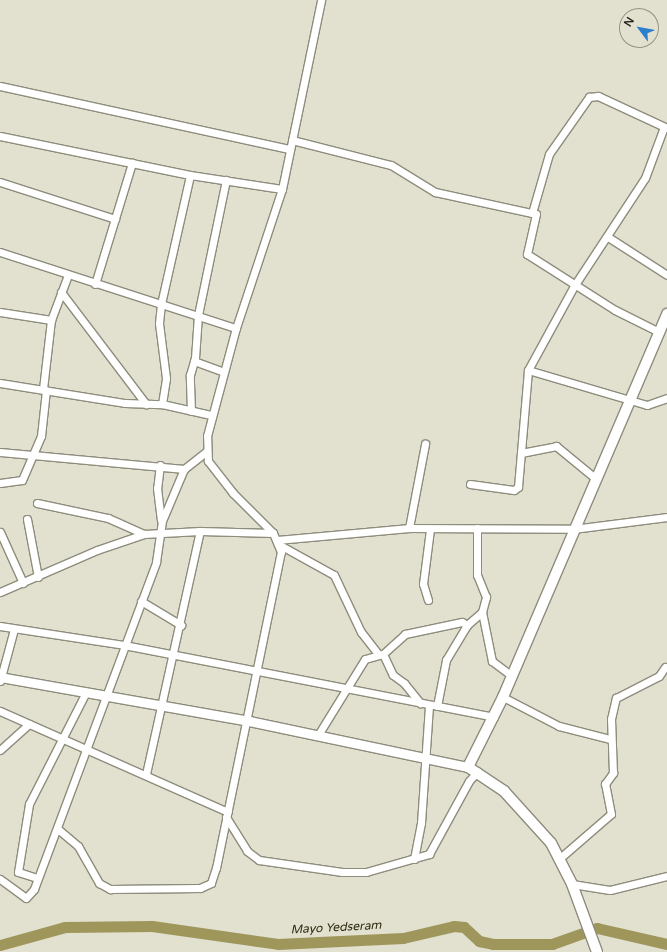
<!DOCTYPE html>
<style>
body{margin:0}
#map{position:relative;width:667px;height:952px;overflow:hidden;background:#e2e0cf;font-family:"Varela Round",sans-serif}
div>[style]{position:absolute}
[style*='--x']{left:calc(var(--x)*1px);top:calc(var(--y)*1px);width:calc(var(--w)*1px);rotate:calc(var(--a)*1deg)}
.river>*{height:11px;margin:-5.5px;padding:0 5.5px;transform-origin:5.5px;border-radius:5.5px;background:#9f965c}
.roads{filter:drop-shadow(1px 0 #8e8c7c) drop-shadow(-1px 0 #8e8c7c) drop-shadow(0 1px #8e8c7c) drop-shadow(0 -1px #8e8c7c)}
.minor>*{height:7px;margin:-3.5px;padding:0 3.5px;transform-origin:3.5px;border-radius:3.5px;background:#fff}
.tertiary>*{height:9px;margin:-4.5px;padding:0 4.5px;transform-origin:4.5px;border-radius:4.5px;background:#fff}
.secondary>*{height:10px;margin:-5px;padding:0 5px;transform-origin:5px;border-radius:5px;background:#fff}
span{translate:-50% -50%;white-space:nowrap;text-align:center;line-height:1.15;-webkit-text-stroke:3.5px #e2e0cf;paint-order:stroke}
.water-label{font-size:12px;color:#2f2b10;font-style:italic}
.north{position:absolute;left:619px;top:8px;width:40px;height:40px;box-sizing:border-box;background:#e2e0cf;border:1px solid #969487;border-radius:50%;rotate:302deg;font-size:11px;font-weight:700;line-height:16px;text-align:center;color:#23231c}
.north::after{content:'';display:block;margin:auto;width:14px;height:18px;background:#2d7fce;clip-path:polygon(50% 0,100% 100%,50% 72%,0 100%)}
</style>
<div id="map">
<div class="river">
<i style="--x:0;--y:945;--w:67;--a:-15.5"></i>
<i style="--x:65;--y:927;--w:87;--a:-0.7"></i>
<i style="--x:152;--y:926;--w:127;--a:8.1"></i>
<i style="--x:278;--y:944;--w:125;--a:-2.7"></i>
<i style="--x:403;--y:938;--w:52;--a:-13.2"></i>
<i style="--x:454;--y:926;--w:10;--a:6"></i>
<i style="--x:464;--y:927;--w:21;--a:43"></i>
<i style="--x:479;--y:941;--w:14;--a:12"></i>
<i style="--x:493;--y:944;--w:59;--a:0"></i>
<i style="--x:552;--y:944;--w:48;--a:-19.6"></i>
<i style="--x:597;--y:928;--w:72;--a:12.9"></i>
</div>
<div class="roads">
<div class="minor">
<i style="--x:0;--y:86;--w:297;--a:12.3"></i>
<i style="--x:0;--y:136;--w:194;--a:11.6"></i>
<i style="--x:190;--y:175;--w:93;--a:8.7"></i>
<i style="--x:292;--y:140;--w:102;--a:14.2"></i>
<i style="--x:391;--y:165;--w:52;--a:31.5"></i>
<i style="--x:435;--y:192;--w:103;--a:12.3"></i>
<i style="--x:536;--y:214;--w:41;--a:102.7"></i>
<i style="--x:527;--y:254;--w:104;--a:32.5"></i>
<i style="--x:615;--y:310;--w:49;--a:26.6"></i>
<i style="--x:0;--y:182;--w:121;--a:17.8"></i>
<i style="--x:532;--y:213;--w:61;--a:-73.9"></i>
<i style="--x:549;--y:154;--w:70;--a:-54.9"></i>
<i style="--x:589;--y:97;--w:9;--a:-6"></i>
<i style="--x:598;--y:96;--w:76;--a:24.9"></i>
<i style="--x:608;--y:237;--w:70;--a:32.8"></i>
<i style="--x:0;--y:252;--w:248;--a:17.9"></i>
<i style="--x:95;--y:284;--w:127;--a:-73"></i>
<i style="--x:61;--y:292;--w:141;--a:52.8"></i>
<i style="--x:0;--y:312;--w:52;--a:8.9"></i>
<i style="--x:194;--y:361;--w:32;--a:20"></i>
<i style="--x:528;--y:370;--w:124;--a:16.4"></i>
<i style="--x:647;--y:405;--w:21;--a:-19"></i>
<i style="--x:0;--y:383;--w:127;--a:9.1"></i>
<i style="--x:125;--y:403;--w:37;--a:2"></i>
<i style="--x:162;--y:404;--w:50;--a:12.7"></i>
<i style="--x:43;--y:389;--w:69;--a:-83.4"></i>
<i style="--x:51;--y:320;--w:48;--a:-69.3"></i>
<i style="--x:162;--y:404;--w:26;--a:-81"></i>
<i style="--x:166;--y:378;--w:55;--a:-97.3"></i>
<i style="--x:159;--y:323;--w:19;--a:-84"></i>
<i style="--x:161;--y:304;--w:132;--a:-77.3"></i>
<i style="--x:191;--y:411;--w:36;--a:-92"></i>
<i style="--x:190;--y:375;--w:18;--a:-74"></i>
<i style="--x:195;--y:358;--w:43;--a:-86"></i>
<i style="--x:198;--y:315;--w:138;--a:-78.3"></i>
<i style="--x:0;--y:452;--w:185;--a:5.3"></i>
<i style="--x:521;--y:453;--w:36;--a:-11"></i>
<i style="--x:556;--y:446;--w:50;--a:39.4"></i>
<i style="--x:160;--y:465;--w:23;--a:97"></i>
<i style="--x:157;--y:488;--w:32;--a:83"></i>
<i style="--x:0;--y:483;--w:22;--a:-8"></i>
<i style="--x:22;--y:480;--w:48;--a:-66.6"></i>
<i style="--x:41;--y:436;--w:46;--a:-83.8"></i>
<i style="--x:470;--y:484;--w:44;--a:7.8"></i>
<i style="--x:514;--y:490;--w:5;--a:-37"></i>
<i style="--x:518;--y:487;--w:117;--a:-85.1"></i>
<i style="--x:528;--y:370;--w:96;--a:-61.3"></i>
<i style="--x:574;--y:286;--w:129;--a:-56.7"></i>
<i style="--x:645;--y:178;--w:54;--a:-69.6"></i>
<i style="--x:37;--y:503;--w:73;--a:11.9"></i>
<i style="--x:108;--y:518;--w:39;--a:24"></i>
<i style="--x:27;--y:519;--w:59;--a:79.3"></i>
<i style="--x:409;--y:528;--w:86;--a:-79.2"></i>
<i style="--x:0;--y:532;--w:56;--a:65.7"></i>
<i style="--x:277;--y:540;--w:133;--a:-5.2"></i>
<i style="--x:409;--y:528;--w:164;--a:0.3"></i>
<i style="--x:573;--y:529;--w:95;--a:-7.3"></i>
<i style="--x:278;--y:544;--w:64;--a:29"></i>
<i style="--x:334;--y:575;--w:63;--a:64.7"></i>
<i style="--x:361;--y:632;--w:28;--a:52"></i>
<i style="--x:0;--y:592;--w:106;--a:-23.4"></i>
<i style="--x:97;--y:550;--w:50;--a:-18.8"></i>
<i style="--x:144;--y:534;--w:56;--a:-3.1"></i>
<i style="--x:200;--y:531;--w:73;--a:1.6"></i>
<i style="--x:428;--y:600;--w:17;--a:-107"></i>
<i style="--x:423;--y:584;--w:55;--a:-82.7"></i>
<i style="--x:141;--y:601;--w:47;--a:31"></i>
<i style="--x:482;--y:612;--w:50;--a:78.5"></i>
<i style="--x:492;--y:661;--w:25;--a:37"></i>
<i style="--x:0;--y:626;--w:125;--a:8.7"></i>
<i style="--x:124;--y:645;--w:377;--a:11"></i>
<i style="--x:383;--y:654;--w:23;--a:65"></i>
<i style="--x:393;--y:675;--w:14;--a:36"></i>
<i style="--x:404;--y:683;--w:26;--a:51"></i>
<i style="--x:0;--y:681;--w:54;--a:-74.9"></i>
<i style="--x:503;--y:697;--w:63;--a:27.4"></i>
<i style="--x:559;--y:726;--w:53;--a:14.3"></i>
<i style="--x:437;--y:706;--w:47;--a:-78.9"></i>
<i style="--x:446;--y:660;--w:41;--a:-59"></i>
<i style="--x:467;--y:625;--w:20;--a:-41"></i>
<i style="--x:482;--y:612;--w:16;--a:-75"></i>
<i style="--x:486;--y:597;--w:24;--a:-112"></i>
<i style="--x:477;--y:575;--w:47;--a:-90"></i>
<i style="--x:0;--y:711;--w:249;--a:23.9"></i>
<i style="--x:318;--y:735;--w:89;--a:-58.3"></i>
<i style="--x:365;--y:659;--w:19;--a:-16"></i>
<i style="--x:383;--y:654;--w:30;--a:-42"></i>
<i style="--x:405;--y:634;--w:58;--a:-11.9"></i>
<i style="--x:462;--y:622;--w:6;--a:31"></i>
<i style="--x:0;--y:750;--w:39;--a:-42"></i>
<i style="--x:146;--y:774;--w:249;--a:-77.5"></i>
<i style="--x:226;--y:817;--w:40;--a:58"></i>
<i style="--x:247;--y:851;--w:15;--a:37"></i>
<i style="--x:259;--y:860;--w:84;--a:8.2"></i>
<i style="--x:342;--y:872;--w:24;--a:0"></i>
<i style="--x:366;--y:872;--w:66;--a:-15.9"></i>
<i style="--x:429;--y:854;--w:83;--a:-61.3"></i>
<i style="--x:469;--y:781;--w:13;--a:-48"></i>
<i style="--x:59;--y:830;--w:25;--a:40"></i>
<i style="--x:78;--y:846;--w:43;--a:60.4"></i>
<i style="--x:99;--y:883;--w:13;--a:29"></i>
<i style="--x:110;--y:889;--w:90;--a:-0.6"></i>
<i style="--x:200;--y:888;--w:12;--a:-24"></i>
<i style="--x:211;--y:883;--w:16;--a:-72"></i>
<i style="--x:216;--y:868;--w:323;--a:-78.4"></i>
<i style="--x:281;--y:552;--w:21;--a:-113"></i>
<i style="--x:273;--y:533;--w:57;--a:-135"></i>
<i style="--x:233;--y:493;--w:41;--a:-128"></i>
<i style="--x:208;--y:461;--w:25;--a:-92"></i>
<i style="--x:207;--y:436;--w:112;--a:-75"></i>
<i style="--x:236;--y:328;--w:146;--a:-71.7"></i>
<i style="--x:282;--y:189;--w:193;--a:-78.3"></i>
<i style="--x:560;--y:858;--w:67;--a:-40.8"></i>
<i style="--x:611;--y:814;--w:31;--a:-101"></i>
<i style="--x:605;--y:784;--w:14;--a:-54"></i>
<i style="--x:613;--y:773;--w:54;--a:-92.1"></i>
<i style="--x:611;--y:719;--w:22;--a:-77"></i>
<i style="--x:616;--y:698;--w:48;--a:-27.1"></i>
<i style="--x:659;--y:676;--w:11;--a:-56"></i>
<i style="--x:414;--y:859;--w:37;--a:-79"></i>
<i style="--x:421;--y:823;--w:118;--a:-86.1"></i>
<i style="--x:37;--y:878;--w:20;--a:-162"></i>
<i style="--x:18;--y:872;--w:69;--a:-80.8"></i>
<i style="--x:29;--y:804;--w:126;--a:-63"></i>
<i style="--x:0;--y:879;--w:32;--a:36"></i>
<i style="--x:26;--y:898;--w:12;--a:-48"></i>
<i style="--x:34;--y:889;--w:349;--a:-69.5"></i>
<i style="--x:156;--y:562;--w:41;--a:-81.7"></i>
<i style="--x:162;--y:521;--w:56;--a:-67.1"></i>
<i style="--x:184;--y:469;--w:28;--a:-38"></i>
<i style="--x:572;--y:884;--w:38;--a:9"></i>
<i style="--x:610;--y:890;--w:59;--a:-13.8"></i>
</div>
<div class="tertiary">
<i style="--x:0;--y:677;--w:253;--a:10"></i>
<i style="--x:249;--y:721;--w:224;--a:11.9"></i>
</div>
<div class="secondary">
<i style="--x:597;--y:952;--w:72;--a:-110.2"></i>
<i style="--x:572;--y:884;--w:46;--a:-117.1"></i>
<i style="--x:551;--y:843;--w:70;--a:-132.1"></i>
<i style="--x:504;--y:791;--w:43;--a:-146.3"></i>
<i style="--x:468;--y:767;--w:78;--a:-63.4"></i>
<i style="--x:503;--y:697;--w:417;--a:-66.8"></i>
</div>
</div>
<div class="water-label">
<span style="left:336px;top:928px;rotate:-3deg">Mayo Yedseram</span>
</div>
<div class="north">N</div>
</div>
